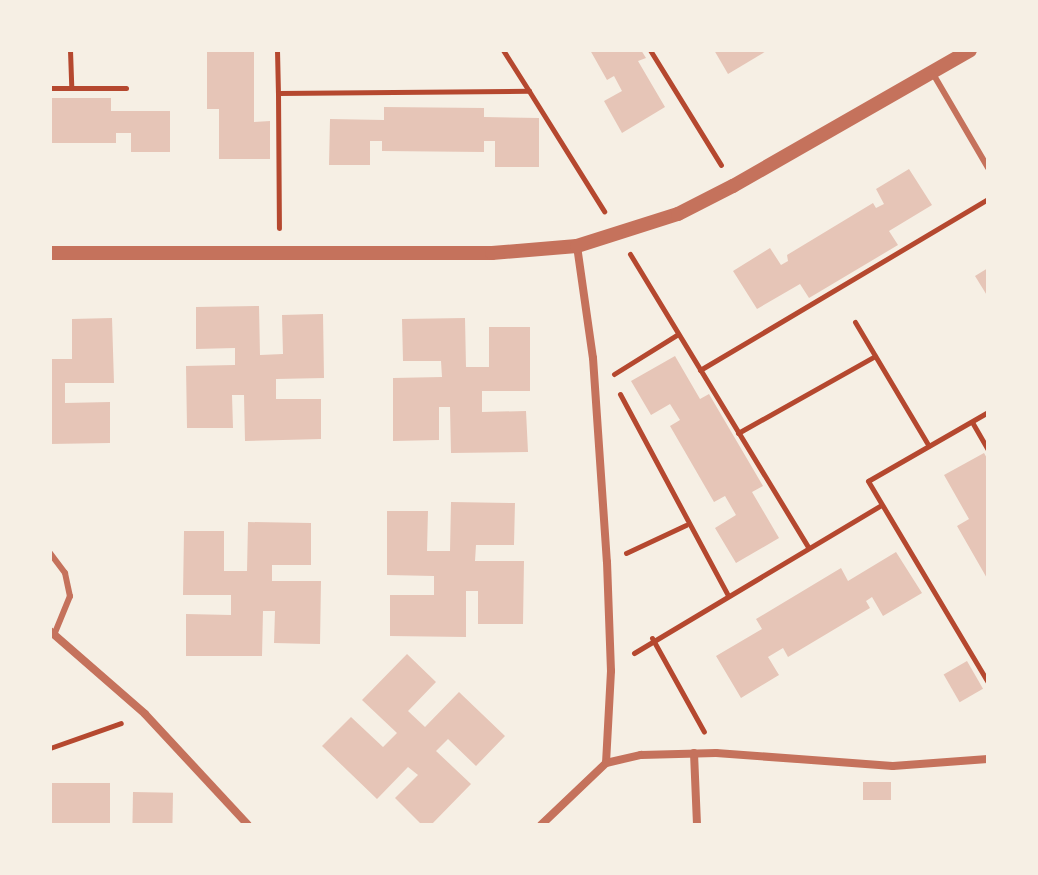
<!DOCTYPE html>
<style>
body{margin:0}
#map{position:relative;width:1038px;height:875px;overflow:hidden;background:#f6efe4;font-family:"Source Sans 3",sans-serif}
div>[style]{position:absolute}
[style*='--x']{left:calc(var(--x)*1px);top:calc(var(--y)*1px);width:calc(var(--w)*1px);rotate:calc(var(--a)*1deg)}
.building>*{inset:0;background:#e6c5b7;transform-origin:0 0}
.path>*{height:5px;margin:-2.5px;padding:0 2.5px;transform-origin:2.5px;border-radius:2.5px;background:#b5482f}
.service>*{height:6px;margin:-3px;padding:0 3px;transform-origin:3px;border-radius:3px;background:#c5725c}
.minor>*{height:8px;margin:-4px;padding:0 4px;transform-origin:4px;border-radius:4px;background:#c5725c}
.tertiary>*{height:14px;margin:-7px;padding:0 7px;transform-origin:7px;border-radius:7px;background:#c5725c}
span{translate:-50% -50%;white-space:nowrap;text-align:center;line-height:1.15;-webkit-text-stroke:8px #f6efe4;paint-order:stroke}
.frame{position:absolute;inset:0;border:52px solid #f6efe4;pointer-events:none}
</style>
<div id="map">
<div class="building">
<i style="clip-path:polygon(207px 50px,254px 50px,254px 122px,270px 121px,270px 159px,219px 159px,219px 109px,207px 109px)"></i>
<i style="clip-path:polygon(590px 50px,641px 50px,646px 58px,638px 61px,665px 107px,622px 133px,604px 101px,622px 91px,614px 76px,607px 80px)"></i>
<i style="clip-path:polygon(714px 50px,768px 50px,728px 74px)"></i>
<i style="clip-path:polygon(50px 98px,111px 98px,111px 111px,170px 111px,170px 152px,131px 152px,131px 133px,116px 133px,116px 143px,50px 143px)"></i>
<i style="clip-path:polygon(384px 107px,484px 108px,484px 117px,539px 118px,539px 167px,495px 167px,495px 141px,484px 141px,484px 152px,382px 151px,382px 141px,370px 141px,370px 165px,329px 165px,330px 119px,384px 120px)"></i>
<i style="clip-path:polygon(909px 169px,932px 205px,889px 231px,898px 245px,809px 298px,800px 284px,757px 309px,733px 271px,770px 248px,781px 265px,788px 261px,787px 255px,873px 203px,876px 208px,884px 204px,876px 189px)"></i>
<i style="clip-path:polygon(988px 268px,988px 297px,975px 276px)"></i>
<i style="clip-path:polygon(259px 306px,260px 355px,283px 354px,282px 315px,323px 314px,324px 378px,276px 379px,276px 399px,321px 399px,321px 439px,245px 441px,244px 395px,232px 395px,233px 428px,187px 428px,186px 366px,235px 365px,235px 348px,196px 349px,196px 307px)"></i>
<i style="clip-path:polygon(112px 318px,114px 383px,65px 383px,65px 403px,110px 402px,110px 443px,50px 444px,50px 359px,72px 359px,72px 319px)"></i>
<i style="clip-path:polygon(465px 318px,466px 367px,489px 367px,489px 327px,530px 327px,530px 391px,482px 391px,482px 412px,526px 411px,528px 452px,451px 453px,450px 407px,439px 407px,439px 440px,393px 441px,393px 378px,442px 377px,441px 361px,403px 361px,402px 319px)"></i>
<i style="clip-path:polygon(675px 356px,700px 399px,709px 394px,763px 486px,752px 492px,779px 538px,736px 563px,715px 528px,736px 515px,725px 496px,714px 502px,670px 426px,680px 420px,670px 404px,651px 415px,631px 381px)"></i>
<i style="clip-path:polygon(984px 453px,988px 460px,988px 580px,957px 526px,969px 519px,944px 475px)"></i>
<i style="clip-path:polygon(451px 502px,515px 503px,514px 545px,476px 545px,475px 561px,524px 561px,523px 624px,478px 624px,478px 591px,466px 591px,466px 637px,390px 636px,390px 595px,434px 595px,434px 576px,387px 575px,387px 511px,428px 511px,427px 551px,450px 551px)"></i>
<i style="clip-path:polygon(248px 522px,311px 523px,311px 565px,272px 565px,272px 581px,321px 581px,320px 644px,274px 643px,275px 611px,263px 611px,262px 656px,186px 656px,186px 614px,231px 615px,231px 595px,183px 595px,184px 531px,224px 531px,224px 571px,247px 571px)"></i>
<i style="clip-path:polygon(896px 552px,922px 593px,883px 616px,872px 597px,866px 601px,870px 608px,788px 657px,783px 648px,768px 657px,779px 675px,741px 698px,716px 656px,762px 629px,756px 619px,841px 568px,848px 581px)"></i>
<i style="clip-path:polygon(407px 654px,436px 682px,408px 711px,425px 727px,459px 692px,505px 736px,476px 766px,448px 739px,436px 751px,471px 784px,431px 825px,422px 825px,395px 798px,418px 775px,408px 767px,377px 799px,322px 746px,351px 717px,383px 747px,397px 733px,362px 700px)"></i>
<i style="left:967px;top:661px;width:32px;height:27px;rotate:60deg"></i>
<i style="left:891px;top:782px;width:18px;height:28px;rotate:90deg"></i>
<i style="left:50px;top:783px;width:60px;height:42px"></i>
<i style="left:133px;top:792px;width:40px;height:33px;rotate:1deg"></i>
</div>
<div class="path">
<i style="--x:70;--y:50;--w:38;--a:88"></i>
<i style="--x:277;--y:50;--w:43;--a:88.7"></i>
<i style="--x:278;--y:93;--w:251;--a:-0.5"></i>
<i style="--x:529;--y:91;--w:49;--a:-122.4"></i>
<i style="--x:650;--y:50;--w:135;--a:58.3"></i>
<i style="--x:50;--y:88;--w:76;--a:0"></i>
<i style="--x:529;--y:91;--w:142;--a:58"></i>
<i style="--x:278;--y:93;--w:135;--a:89.6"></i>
<i style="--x:630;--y:254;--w:343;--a:58.7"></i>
<i style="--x:855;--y:322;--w:144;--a:59.2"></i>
<i style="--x:700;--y:370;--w:335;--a:-30.7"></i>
<i style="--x:614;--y:374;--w:75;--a:-32"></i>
<i style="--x:620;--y:394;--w:228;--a:61.8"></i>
<i style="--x:988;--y:412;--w:138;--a:150.1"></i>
<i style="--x:868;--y:481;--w:234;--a:59.2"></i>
<i style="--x:972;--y:422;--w:32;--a:60"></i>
<i style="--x:738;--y:433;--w:157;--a:-29.3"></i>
<i style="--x:626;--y:553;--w:66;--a:-25"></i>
<i style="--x:652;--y:638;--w:107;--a:61"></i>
<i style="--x:634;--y:653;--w:288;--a:-30.9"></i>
<i style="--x:50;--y:748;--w:75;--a:-19.4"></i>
</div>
<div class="service">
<i style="--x:932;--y:72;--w:111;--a:59.7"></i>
<i style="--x:50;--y:553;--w:25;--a:53"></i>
<i style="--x:65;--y:573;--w:24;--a:78"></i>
<i style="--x:70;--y:596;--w:42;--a:112.3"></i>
</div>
<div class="minor">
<i style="--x:577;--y:246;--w:113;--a:81.9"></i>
<i style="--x:593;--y:358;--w:204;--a:86.1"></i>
<i style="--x:607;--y:562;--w:109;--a:87.9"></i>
<i style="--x:611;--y:671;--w:92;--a:93.1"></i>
<i style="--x:50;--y:631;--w:126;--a:41.1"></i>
<i style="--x:145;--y:714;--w:151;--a:47.1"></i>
<i style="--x:694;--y:753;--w:72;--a:87.6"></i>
<i style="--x:541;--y:825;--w:90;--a:-43.6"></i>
<i style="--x:606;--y:763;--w:36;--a:-13"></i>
<i style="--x:641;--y:755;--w:75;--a:-1.5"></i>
<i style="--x:716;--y:753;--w:177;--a:4.2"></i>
<i style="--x:893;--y:766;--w:95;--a:-4.2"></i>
</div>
<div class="tertiary">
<i style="--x:50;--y:253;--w:442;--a:0"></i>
<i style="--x:492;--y:253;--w:85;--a:-4.7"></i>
<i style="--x:577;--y:246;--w:106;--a:-17.6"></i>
<i style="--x:678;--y:214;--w:62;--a:-27"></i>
<i style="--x:733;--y:186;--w:273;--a:-29.8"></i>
</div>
<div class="frame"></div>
</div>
